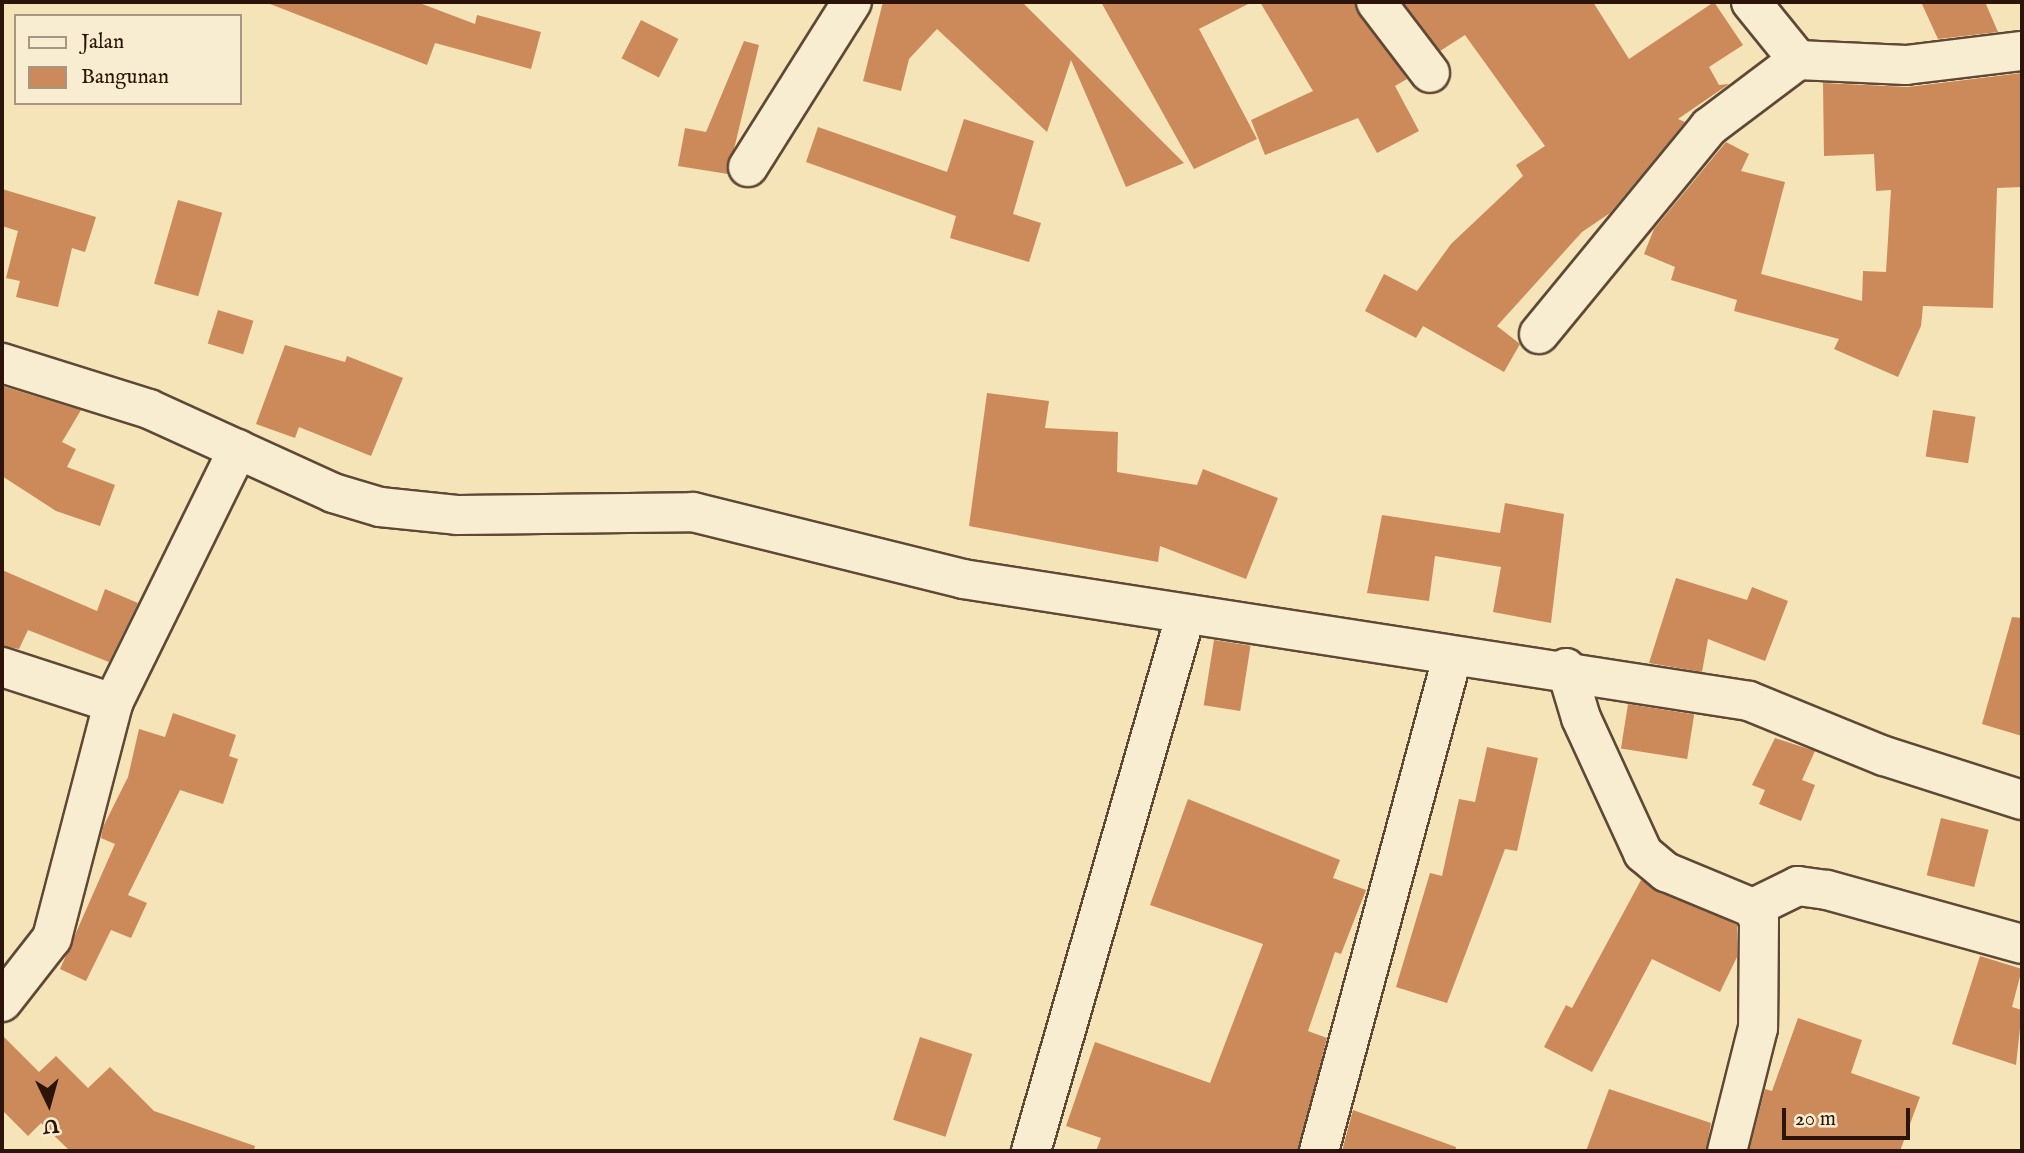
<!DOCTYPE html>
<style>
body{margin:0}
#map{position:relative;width:2024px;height:1153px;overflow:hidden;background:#f4e4b7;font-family:"IM FELL English",serif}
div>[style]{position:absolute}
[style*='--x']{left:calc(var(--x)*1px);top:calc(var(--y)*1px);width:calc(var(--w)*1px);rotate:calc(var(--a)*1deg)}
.building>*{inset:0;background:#cc8a5b;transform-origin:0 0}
.roads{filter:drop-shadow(2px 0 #5f4836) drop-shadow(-2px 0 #5f4836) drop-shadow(0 2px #5f4836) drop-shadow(0 -2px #5f4836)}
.street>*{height:38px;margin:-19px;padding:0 19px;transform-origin:19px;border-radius:19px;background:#f8edd0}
span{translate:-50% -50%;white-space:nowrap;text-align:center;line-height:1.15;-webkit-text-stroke:6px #f8edd0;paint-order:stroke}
.frame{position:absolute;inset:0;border:4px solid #2d140b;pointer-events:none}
.legend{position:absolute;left:14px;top:14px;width:228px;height:91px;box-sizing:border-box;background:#f8edd0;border:2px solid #a79681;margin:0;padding:9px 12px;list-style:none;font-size:21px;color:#2d140b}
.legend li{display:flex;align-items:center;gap:14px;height:35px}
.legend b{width:35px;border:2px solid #a79681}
.north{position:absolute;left:14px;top:1069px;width:70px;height:70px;-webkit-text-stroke:5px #f8edd0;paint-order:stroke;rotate:175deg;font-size:19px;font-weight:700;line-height:28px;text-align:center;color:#2d140b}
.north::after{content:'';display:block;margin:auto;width:24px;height:32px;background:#2d140b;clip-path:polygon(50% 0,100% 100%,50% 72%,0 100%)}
.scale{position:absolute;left:1782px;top:1108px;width:128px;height:32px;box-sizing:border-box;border:4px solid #2d140b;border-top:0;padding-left:9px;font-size:21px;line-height:24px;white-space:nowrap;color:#2d140b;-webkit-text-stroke:5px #f8edd0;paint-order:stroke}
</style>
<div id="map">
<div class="building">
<i style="clip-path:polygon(265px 2px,417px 2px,475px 24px,477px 15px,541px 32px,531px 69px,435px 43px,427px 65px)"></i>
<i style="clip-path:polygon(883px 2px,1022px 2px,1184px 163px,1126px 187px,1071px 60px,1047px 132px,937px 29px,909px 59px,901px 91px,863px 81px)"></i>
<i style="clip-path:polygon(1101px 2px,1252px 2px,1199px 29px,1257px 139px,1194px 169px)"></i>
<i style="clip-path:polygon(1260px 2px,1355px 2px,1407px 79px,1395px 86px,1419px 131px,1377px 153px,1358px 118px,1265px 155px,1251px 120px,1313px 91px)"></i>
<i style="clip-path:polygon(1403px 2px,1593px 2px,1629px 59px,1714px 2px,1743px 45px,1709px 67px,1719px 85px,1729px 84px,1678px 119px,1685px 122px,1610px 213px,1582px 232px,1497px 326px,1520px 344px,1504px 372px,1423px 326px,1416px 338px,1365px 311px,1384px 274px,1417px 291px,1451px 244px,1523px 176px,1516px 165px,1545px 146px,1465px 35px,1440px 51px)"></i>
<i style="clip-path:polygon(1921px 2px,1985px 2px,1998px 32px,1938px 39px)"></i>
<i style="left:641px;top:20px;width:42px;height:43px;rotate:27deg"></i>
<i style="clip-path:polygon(744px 41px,759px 45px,728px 174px,678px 166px,685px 128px,706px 132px)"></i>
<i style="clip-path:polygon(2022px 73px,2022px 187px,1997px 188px,1993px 308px,1923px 306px,1921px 326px,1898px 377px,1834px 349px,1839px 339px,1734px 311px,1737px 300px,1671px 280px,1675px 267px,1644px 254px,1654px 229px,1726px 142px,1749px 154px,1741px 171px,1785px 182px,1761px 274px,1862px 301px,1863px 271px,1886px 272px,1891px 190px,1876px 191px,1874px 154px,1824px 156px,1823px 83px,1908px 87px)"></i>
<i style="clip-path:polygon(964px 119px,1034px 141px,1013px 214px,1041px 223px,1029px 262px,950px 238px,956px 216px,806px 162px,818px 127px,947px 172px)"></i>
<i style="clip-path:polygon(2px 189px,96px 217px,85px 252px,72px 248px,58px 307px,16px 297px,20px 281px,6px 278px,18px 231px,2px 226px)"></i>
<i style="left:178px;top:200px;width:46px;height:87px;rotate:16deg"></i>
<i style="left:218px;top:310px;width:37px;height:35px;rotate:17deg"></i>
<i style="clip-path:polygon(285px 345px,345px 362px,347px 356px,403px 378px,371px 456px,299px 427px,295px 438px,256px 424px)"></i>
<i style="clip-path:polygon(2px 386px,81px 410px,62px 442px,76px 449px,67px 467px,115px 485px,100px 526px,56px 511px,2px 476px)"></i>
<i style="clip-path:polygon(987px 393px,1049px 401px,1045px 428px,1118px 432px,1117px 472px,1197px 485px,1203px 469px,1278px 498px,1246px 579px,1160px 546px,1158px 562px,969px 526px)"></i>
<i style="left:1933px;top:410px;width:43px;height:47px;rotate:9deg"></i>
<i style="clip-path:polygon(1505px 503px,1564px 514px,1551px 623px,1493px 612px,1501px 567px,1435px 556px,1429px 601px,1367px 593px,1382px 515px,1500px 533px)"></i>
<i style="clip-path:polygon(2px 570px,97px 611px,105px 589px,138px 603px,109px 662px,28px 630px,19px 649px,2px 646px)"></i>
<i style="clip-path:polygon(1676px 578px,1747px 600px,1752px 587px,1788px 601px,1765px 661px,1708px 639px,1702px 672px,1649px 663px)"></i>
<i style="clip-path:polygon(2012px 617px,2022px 618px,2022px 736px,1982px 724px)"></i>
<i style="left:1214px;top:640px;width:37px;height:66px;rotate:9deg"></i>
<i style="left:1628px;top:704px;width:67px;height:45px;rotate:9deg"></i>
<i style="clip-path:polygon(173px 713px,236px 735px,229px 756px,238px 759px,223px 804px,180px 790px,128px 895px,147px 903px,131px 938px,111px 930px,86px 981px,60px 969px,115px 844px,101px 838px,103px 827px,128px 777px,139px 729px,165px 737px)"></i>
<i style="clip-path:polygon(1775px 738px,1815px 751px,1802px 780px,1815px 785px,1801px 821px,1759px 804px,1765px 790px,1752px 785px)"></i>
<i style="clip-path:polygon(1487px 747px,1538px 758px,1517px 851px,1505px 849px,1447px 1003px,1396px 987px,1430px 873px,1442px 876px,1459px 799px,1475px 802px)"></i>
<i style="clip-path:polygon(1188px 799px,1340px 860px,1333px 878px,1366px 890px,1341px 954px,1335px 952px,1308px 1031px,1327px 1038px,1298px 1151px,1096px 1151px,1101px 1138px,1066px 1126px,1095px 1042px,1210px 1083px,1263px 944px,1150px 905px)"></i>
<i style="left:1941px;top:818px;width:49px;height:59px;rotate:14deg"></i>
<i style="clip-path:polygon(1641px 880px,1737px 925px,1737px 957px,1720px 992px,1652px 959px,1592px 1072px,1544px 1047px,1566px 1005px,1572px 1008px)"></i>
<i style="clip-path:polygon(1980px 956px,2022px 969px,2012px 1007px,2022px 1010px,2016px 1065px,1952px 1044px)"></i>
<i style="clip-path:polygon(1798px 1018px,1862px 1040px,1851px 1073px,1920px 1097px,1900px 1151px,1749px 1151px,1765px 1089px,1772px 1091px)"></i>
<i style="clip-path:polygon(2px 1035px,39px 1072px,56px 1056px,88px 1088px,110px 1067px,154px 1111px,255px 1146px,254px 1151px,70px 1151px,41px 1123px,28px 1136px,2px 1110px)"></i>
<i style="left:920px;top:1037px;width:55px;height:87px;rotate:18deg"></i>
<i style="clip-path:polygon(1609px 1089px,1711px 1123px,1706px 1151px,1586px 1151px)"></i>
<i style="clip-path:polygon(1353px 1110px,1456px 1147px,1455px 1151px,1342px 1151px)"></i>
</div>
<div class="roads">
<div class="street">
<i style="--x:1376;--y:2;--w:89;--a:52.7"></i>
<i style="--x:1751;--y:2;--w:75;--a:51"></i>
<i style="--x:1798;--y:60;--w:108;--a:2.7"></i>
<i style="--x:1906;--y:65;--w:117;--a:-6.9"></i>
<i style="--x:748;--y:167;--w:195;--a:-57.8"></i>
<i style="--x:1539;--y:334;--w:268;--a:-50.6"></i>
<i style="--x:1709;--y:127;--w:111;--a:-37"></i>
<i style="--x:2;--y:363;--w:154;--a:17.4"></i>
<i style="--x:149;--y:409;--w:202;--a:24.5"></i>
<i style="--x:333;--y:493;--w:49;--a:16.6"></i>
<i style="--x:380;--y:507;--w:77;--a:5.9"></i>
<i style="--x:457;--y:515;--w:236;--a:-0.7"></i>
<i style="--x:693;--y:512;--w:278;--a:13.9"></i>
<i style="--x:963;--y:579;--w:795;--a:8.82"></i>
<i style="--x:1749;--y:701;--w:146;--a:22.2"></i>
<i style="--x:1884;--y:756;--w:145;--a:17.7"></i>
<i style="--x:2;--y:667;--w:117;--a:18"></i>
<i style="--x:1566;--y:668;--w:52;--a:73.3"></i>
<i style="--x:1581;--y:718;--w:149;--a:65.3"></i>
<i style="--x:1643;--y:853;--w:30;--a:40"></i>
<i style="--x:1666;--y:872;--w:94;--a:22.5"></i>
<i style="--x:1753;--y:908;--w:14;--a:65"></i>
<i style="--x:1759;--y:921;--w:107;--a:90.5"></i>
<i style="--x:1758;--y:1028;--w:127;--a:104.1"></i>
<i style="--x:1753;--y:908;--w:50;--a:-26.1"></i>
<i style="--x:1798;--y:886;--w:29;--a:8"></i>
<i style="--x:1827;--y:890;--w:202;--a:15.5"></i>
<i style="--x:2;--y:1002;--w:81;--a:-52"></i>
<i style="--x:52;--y:938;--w:243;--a:-75.4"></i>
<i style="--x:113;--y:703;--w:283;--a:-63.8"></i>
<i style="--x:1031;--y:1151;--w:556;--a:-73.91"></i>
<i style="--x:1319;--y:1151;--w:511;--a:-74.9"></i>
</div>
</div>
<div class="frame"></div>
<ul class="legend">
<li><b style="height:9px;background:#f8edd0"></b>Jalan</li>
<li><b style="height:19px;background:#cc8a5b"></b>Bangunan</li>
</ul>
<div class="north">U</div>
<div class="scale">20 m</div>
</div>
